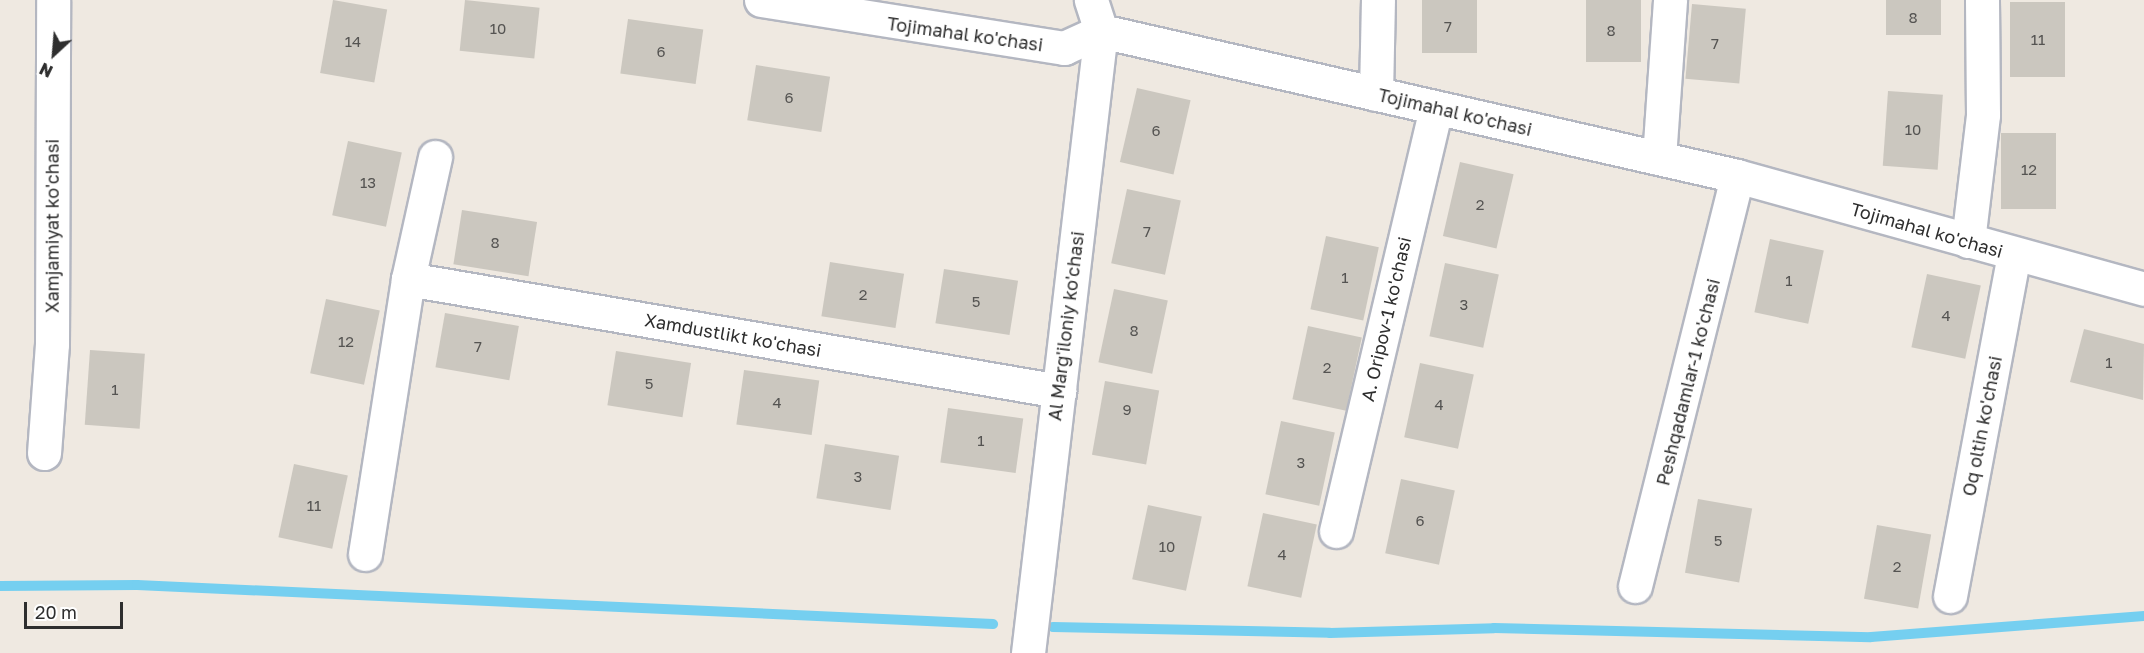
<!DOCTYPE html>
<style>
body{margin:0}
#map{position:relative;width:2144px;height:653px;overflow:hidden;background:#efe9e1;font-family:"Golos Text",sans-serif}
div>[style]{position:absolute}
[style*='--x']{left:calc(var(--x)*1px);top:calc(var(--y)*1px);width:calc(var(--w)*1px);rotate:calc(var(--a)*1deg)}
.stream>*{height:10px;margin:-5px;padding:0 5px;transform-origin:5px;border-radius:5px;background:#75cff0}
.building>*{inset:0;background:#cbc7bf;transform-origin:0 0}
.roads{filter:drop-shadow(2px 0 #b4b7c1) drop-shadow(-2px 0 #b4b7c1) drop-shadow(0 2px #b4b7c1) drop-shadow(0 -2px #b4b7c1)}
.street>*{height:33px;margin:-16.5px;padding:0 16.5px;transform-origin:16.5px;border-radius:16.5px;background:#fff}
span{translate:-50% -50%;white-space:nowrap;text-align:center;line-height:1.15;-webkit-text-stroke:4.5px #fff;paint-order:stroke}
.number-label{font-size:15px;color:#555452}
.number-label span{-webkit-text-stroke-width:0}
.street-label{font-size:18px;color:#2e2e2e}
.north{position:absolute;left:24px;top:24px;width:60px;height:60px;-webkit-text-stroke:4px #fff;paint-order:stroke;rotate:206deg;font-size:16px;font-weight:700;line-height:24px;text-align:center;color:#2e2e2e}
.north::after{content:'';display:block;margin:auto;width:21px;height:27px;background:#2e2e2e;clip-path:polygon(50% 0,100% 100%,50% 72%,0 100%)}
.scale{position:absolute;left:24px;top:602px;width:99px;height:27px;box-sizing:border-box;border:3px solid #2e2e2e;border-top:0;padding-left:8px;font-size:18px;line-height:21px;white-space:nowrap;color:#2e2e2e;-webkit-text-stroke:4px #fff;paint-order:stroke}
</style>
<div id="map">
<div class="stream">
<i style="--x:0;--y:586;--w:137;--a:-0.4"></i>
<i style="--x:137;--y:585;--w:857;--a:2.61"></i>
<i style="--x:1053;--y:627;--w:277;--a:1.2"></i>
<i style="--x:1330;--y:633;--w:164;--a:-1.7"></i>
<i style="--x:1494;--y:628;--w:377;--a:1.4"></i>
<i style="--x:1871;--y:637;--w:274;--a:-4.4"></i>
</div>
<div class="building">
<i style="left:333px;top:0;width:55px;height:74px;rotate:10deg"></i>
<i style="left:465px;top:0;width:75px;height:51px;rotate:6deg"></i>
<i style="left:1422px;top:0;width:55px;height:53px"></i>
<i style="left:1586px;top:0;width:55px;height:62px"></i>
<i style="left:1886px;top:0;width:55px;height:35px"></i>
<i style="left:2010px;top:2px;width:55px;height:75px"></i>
<i style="left:1692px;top:4px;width:54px;height:75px;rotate:5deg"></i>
<i style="left:628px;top:19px;width:76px;height:55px;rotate:8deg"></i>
<i style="left:756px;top:65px;width:75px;height:56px;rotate:9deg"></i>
<i style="left:1137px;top:88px;width:55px;height:76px;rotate:13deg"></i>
<i style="left:1888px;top:91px;width:55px;height:75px;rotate:4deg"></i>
<i style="left:2001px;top:133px;width:55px;height:76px"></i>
<i style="left:348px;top:141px;width:55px;height:76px;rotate:12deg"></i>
<i style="left:1460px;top:162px;width:55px;height:76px;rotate:13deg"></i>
<i style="left:1127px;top:189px;width:55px;height:76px;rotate:12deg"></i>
<i style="left:462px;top:210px;width:76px;height:55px;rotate:9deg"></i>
<i style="left:1326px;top:236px;width:54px;height:75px;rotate:12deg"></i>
<i style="left:1770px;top:239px;width:55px;height:75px;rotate:12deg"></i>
<i style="left:830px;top:262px;width:75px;height:55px;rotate:9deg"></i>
<i style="left:1445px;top:263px;width:55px;height:75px;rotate:12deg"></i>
<i style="left:944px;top:269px;width:75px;height:55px;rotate:9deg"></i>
<i style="left:1927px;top:274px;width:55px;height:75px;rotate:12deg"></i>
<i style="left:1114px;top:289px;width:55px;height:75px;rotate:12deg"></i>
<i style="left:326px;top:299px;width:55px;height:76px;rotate:12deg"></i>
<i style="left:445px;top:313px;width:75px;height:55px;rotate:10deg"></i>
<i style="left:1308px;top:326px;width:55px;height:75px;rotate:12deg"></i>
<i style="clip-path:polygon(2084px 329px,2144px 344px,2143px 400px,2070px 382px)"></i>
<i style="left:90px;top:350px;width:55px;height:75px;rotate:4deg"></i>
<i style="left:616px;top:351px;width:76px;height:55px;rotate:9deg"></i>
<i style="left:1420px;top:363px;width:55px;height:76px;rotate:12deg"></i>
<i style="left:744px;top:370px;width:76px;height:55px;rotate:8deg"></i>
<i style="left:1105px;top:381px;width:55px;height:75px;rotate:10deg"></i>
<i style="left:948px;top:408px;width:76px;height:55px;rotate:8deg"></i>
<i style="left:1281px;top:421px;width:55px;height:75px;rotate:12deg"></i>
<i style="left:825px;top:444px;width:75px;height:55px;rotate:9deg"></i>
<i style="left:294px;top:464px;width:55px;height:75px;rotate:12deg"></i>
<i style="left:1401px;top:479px;width:55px;height:76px;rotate:12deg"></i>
<i style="left:1698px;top:499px;width:55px;height:75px;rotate:10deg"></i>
<i style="left:1148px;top:505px;width:55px;height:76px;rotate:12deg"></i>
<i style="left:1263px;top:513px;width:55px;height:75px;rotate:12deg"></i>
<i style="left:1877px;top:525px;width:55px;height:75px;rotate:10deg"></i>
</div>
<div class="roads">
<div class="street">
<i style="--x:761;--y:0;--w:307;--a:9"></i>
<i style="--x:1064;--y:48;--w:41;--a:-24.7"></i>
<i style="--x:1101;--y:31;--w:652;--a:12.84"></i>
<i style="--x:1737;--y:176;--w:422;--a:15.5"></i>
<i style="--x:1376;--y:94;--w:94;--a:-88.8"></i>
<i style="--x:1659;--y:158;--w:158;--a:-86"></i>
<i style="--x:1968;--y:241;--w:127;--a:-83.2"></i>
<i style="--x:1983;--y:115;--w:115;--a:-90.5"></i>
<i style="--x:408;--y:279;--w:661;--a:9.76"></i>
<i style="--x:44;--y:453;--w:109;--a:-85.8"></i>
<i style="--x:52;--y:344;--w:344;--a:-89.8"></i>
<i style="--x:1336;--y:531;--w:435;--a:-76.7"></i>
<i style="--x:365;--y:554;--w:278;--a:-81.1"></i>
<i style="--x:408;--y:279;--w:125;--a:-77.5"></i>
<i style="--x:1635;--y:586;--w:422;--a:-76"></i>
<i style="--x:1950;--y:596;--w:347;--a:-79.4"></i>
<i style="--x:1028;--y:653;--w:626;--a:-83.31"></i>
<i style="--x:1101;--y:31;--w:33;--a:-108"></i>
</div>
</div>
<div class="number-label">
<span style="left:1913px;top:18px">8</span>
<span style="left:1448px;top:27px">7</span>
<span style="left:498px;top:29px">10</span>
<span style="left:1611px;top:31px">8</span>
<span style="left:2038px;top:40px">11</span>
<span style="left:353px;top:42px">14</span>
<span style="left:1715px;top:44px">7</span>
<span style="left:661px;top:52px">6</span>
<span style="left:789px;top:98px">6</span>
<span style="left:1913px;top:130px">10</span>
<span style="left:1156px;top:131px">6</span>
<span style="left:2029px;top:170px">12</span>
<span style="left:368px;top:183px">13</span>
<span style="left:1480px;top:205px">2</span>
<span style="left:1147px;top:232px">7</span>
<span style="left:495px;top:243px">8</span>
<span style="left:1345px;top:278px">1</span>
<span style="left:1789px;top:281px">1</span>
<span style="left:863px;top:295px">2</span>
<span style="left:976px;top:302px">5</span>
<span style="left:1464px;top:305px">3</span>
<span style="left:1946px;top:316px">4</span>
<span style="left:1134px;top:331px">8</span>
<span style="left:346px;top:342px">12</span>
<span style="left:478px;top:347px">7</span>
<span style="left:2109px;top:363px">1</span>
<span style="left:1327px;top:368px">2</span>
<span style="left:649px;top:384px">5</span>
<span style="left:115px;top:390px">1</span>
<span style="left:777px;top:403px">4</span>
<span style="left:1439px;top:405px">4</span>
<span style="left:1127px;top:410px">9</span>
<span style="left:981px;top:441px">1</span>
<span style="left:1301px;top:463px">3</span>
<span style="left:858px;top:477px">3</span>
<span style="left:314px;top:506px">11</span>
<span style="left:1420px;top:521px">6</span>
<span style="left:1718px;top:541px">5</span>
<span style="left:1167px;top:547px">10</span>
<span style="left:1282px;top:555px">4</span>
<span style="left:1897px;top:567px">2</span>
</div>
<div class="street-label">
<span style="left:965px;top:34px;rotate:8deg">Tojimahal ko'chasi</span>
<span style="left:1455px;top:112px;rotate:13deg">Tojimahal ko'chasi</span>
<span style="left:52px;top:226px;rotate:-90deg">Xamjamiyat ko'chasi</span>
<span style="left:1927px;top:230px;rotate:16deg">Tojimahal ko'chasi</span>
<span style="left:1386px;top:319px;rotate:-77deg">A. Oripov-1 ko'chasi</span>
<span style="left:1066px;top:326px;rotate:-83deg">Al Marg'iloniy ko'chasi</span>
<span style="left:733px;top:335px;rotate:10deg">Xamdustlikt ko'chasi</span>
<span style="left:1688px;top:382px;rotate:-76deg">Peshqadamlar-1 ko'chasi</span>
<span style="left:1982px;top:426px;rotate:-79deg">Oq oltin ko'chasi</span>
</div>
<div class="north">N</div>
<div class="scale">20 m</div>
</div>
